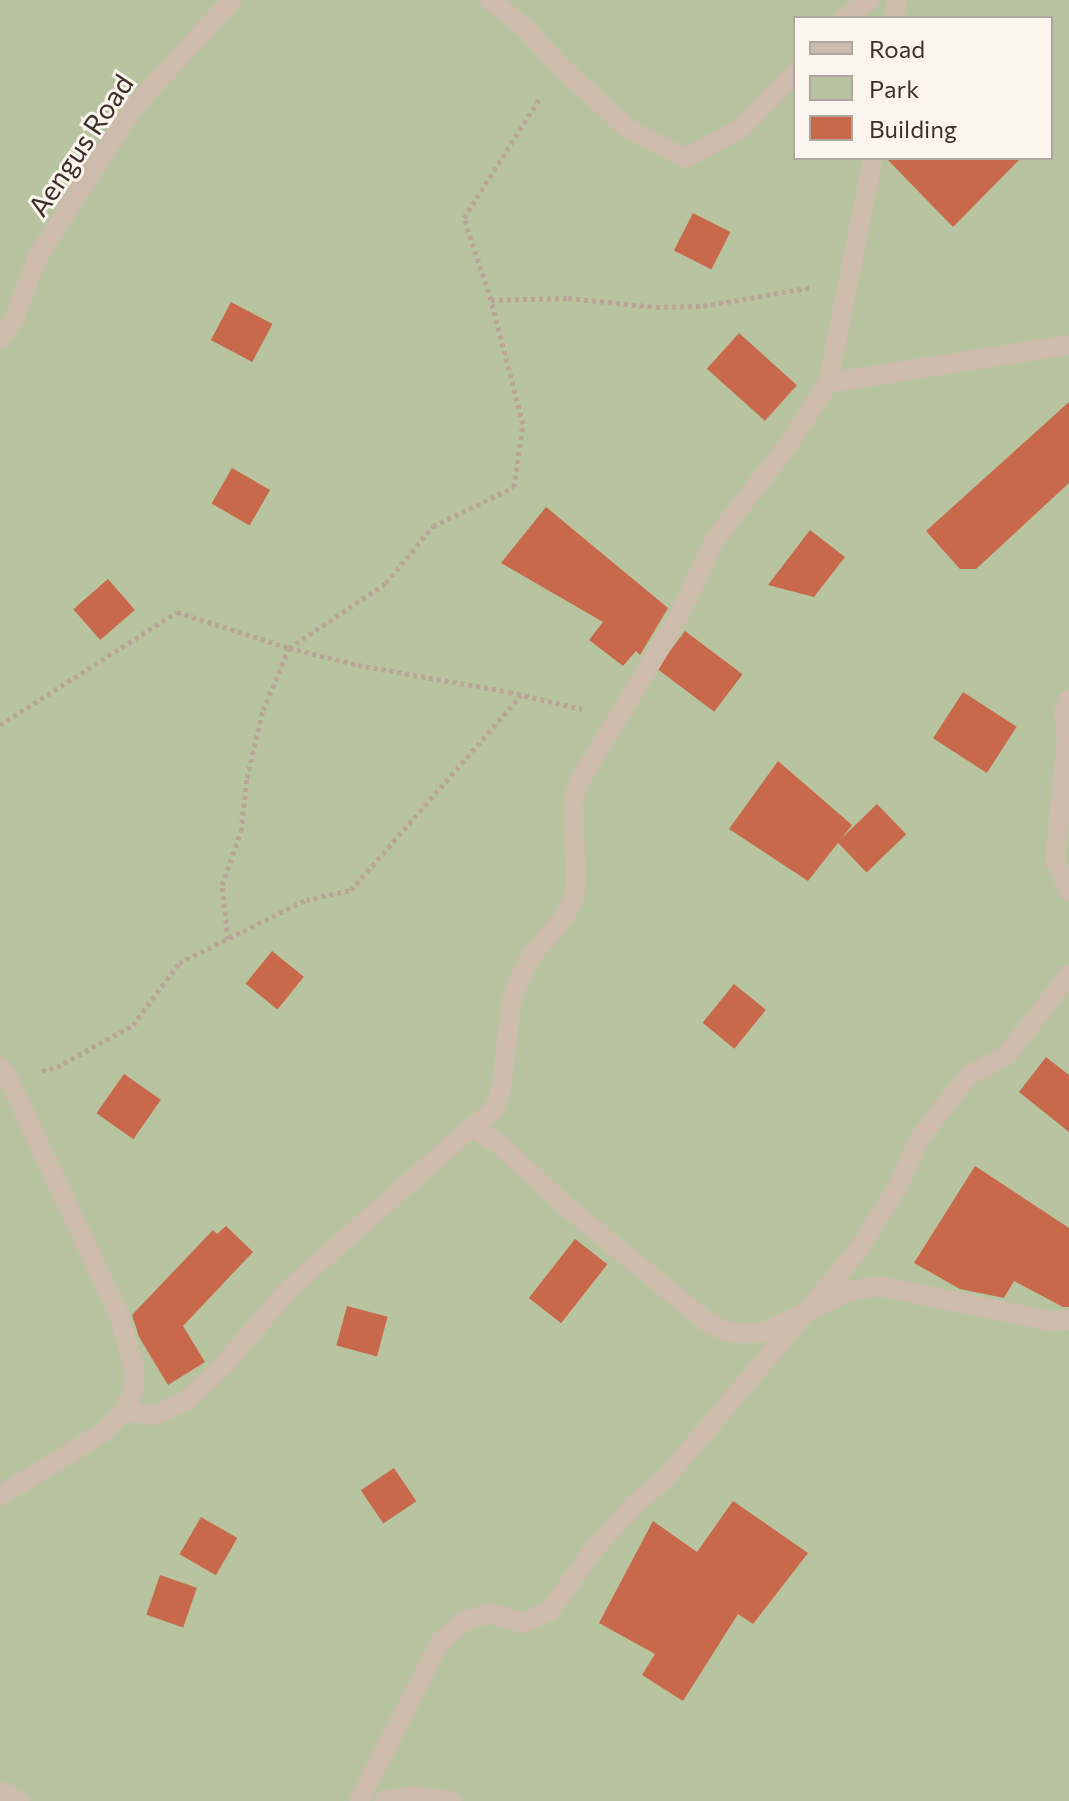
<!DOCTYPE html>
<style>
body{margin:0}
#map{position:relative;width:1069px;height:1801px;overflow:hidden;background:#f4ebe1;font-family:Commissioner,sans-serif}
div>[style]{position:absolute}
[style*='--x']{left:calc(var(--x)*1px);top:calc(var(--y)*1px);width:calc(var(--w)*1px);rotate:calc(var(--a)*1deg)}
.green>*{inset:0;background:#b8c4a0}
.building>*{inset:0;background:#c8694b;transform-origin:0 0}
.path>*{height:5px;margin-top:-2.5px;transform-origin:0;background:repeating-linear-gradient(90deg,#b9a596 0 4px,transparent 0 8px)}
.minor>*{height:20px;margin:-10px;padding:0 10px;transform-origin:10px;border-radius:10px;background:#cdbbac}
span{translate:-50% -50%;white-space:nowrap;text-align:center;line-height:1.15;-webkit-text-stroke:6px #fbf5ee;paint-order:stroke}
.street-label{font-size:28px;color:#3b302b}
.legend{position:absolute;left:793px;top:16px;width:260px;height:144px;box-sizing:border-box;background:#fbf5ee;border:2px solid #aea6a0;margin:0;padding:10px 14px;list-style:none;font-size:24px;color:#3b302b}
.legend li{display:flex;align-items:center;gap:16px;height:40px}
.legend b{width:40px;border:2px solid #aea6a0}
</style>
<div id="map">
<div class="green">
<i style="clip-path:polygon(evenodd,0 0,1069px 0,1069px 1801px,0 1801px,0 0,795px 18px,1051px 18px,1051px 158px,795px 158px,795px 18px)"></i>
</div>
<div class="building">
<i style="clip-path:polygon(886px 158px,1021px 158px,953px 227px)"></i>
<i style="left:693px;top:213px;width:42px;height:42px;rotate:27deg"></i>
<i style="left:231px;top:302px;width:47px;height:43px;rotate:28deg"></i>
<i style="left:739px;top:333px;width:78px;height:48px;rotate:42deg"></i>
<i style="clip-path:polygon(1069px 402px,1069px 483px,976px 569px,960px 569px,926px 531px)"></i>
<i style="left:232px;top:468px;width:44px;height:41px;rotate:30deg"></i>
<i style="clip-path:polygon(546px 507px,668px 608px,640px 655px,636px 651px,623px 666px,589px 640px,603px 622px,501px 563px)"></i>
<i style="clip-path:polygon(810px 530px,845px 557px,814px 597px,768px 585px)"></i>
<i style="left:108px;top:579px;width:41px;height:46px;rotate:49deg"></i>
<i style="left:685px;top:631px;width:72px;height:47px;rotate:37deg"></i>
<i style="left:963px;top:692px;width:64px;height:55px;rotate:33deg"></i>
<i style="clip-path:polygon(778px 761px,852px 825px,808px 881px,729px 829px)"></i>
<i style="left:877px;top:804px;width:42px;height:55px;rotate:46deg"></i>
<i style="left:272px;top:951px;width:41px;height:42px;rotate:39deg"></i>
<i style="left:734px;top:984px;width:41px;height:50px;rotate:39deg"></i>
<i style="clip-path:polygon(1046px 1057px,1069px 1075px,1069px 1132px,1019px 1092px)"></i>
<i style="left:124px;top:1074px;width:45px;height:48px;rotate:35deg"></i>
<i style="clip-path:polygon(975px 1166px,1069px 1228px,1069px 1307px,1063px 1307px,1014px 1281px,1004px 1298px,960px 1289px,914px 1263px)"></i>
<i style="clip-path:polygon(226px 1226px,253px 1252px,183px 1326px,205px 1362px,168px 1385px,139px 1337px,132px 1315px,213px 1230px,217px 1234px)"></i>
<i style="left:575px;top:1239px;width:41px;height:75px;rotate:38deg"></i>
<i style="left:347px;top:1306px;width:42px;height:41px;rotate:15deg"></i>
<i style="left:394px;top:1468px;width:40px;height:40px;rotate:56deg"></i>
<i style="clip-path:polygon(733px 1501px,808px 1553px,753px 1624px,738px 1614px,683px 1701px,642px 1675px,655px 1654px,599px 1623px,653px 1521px,697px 1552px)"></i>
<i style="left:201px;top:1517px;width:42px;height:43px;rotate:30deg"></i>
<i style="left:160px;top:1575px;width:39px;height:42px;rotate:19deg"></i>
</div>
<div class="path">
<i style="--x:491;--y:300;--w:77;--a:-1.5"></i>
<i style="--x:568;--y:298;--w:88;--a:5.8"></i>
<i style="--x:656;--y:307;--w:47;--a:-1.2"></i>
<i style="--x:703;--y:306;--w:111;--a:-9.9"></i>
<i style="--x:0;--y:725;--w:210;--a:-32.6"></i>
<i style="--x:177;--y:612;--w:118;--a:17.8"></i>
<i style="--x:289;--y:648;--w:71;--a:13.8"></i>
<i style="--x:358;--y:665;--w:153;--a:10.1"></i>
<i style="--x:509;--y:692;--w:75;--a:13.1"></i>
<i style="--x:228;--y:939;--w:54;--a:-96.3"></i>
<i style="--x:222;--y:885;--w:57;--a:-70.6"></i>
<i style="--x:241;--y:831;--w:53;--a:-83.5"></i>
<i style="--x:247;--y:778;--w:70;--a:-76.8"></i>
<i style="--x:263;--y:710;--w:67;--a:-67.2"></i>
<i style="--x:289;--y:648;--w:117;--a:-33.8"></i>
<i style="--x:386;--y:583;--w:74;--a:-50.5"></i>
<i style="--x:433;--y:526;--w:90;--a:-25.7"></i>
<i style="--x:514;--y:487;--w:64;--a:-81.9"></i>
<i style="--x:523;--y:424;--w:128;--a:-104.5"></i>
<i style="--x:491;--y:300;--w:86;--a:-108.2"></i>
<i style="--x:464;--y:218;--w:142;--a:-57.7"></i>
<i style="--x:42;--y:1071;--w:16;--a:-15"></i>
<i style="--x:57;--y:1067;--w:87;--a:-28.9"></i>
<i style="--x:133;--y:1025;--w:77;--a:-53.4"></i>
<i style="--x:179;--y:963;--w:142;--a:-26.4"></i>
<i style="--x:306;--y:900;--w:46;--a:-12.5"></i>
<i style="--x:351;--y:890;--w:259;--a:-48.9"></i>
</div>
<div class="minor">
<i style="--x:490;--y:0;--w:41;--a:38"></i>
<i style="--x:522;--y:25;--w:56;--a:47.2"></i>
<i style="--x:560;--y:66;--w:93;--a:42.8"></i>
<i style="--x:628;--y:129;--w:64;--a:27"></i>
<i style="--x:685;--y:158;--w:62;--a:-27.8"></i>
<i style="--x:740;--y:129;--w:78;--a:-45.5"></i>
<i style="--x:844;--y:18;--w:32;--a:-35"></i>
<i style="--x:894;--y:18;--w:18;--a:-81"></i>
<i style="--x:0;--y:339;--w:24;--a:-55"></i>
<i style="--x:14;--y:319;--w:67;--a:-69.1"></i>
<i style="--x:38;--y:256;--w:176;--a:-57.3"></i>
<i style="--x:133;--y:108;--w:147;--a:-47.5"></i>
<i style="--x:828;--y:383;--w:244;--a:-9"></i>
<i style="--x:1069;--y:699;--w:14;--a:111"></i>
<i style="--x:1064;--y:712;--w:27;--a:84"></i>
<i style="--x:1067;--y:739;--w:122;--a:95.7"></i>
<i style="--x:1055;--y:860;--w:35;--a:66"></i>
<i style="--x:0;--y:1067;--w:16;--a:55"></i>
<i style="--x:9;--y:1080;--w:259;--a:64.9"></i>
<i style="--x:119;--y:1315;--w:54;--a:73.9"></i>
<i style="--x:134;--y:1367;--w:23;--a:90"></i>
<i style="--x:134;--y:1390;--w:25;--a:117"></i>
<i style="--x:123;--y:1412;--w:28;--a:134"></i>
<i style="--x:104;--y:1432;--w:122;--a:148.4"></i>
<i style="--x:472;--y:1127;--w:28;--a:-38"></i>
<i style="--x:494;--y:1110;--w:26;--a:-72"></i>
<i style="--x:502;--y:1085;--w:82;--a:-83.7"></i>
<i style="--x:511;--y:1003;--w:20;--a:-72"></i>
<i style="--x:517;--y:984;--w:31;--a:-63"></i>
<i style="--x:531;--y:956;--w:49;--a:-49.1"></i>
<i style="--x:563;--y:919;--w:21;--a:-62"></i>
<i style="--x:573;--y:900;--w:17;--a:-80"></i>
<i style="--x:576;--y:883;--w:83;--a:-92.1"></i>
<i style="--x:573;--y:800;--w:21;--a:-71"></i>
<i style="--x:580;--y:780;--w:189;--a:-58.8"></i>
<i style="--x:678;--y:618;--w:87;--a:-64.9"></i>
<i style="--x:715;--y:539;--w:120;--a:-52.1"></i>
<i style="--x:789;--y:444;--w:72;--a:-57.4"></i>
<i style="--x:828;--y:383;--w:229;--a:-78.7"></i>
<i style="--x:123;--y:1412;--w:33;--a:5"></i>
<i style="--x:156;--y:1415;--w:33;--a:-25"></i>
<i style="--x:186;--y:1401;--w:47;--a:-43.3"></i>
<i style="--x:220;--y:1369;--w:107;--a:-49.2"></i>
<i style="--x:290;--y:1288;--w:243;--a:-41.5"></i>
<i style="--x:472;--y:1127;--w:35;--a:33"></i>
<i style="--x:501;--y:1146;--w:91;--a:42.8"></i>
<i style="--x:568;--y:1208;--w:156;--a:39.3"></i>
<i style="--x:689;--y:1307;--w:23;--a:40"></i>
<i style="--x:707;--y:1322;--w:26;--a:25"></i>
<i style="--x:731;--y:1333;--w:31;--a:0"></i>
<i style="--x:762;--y:1333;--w:98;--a:-25.5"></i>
<i style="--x:850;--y:1291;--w:29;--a:-10"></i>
<i style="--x:879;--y:1286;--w:174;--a:11.6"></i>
<i style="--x:1049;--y:1321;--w:20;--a:-3"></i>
<i style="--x:0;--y:1791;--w:22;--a:27"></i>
<i style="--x:359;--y:1801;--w:177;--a:-63.1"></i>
<i style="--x:439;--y:1643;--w:32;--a:-41"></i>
<i style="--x:463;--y:1622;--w:28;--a:-19"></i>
<i style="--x:489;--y:1613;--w:36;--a:16"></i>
<i style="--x:524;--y:1623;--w:29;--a:-25"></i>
<i style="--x:550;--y:1611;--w:75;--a:-54.8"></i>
<i style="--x:593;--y:1550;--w:62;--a:-47.6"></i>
<i style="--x:635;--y:1504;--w:38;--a:-40"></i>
<i style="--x:664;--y:1480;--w:299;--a:-49.8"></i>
<i style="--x:857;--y:1252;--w:78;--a:-58.2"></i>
<i style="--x:898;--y:1186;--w:51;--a:-65.9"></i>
<i style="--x:919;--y:1139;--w:80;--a:-52.1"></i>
<i style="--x:968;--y:1076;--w:43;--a:-27.8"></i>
<i style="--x:1006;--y:1056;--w:103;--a:-52.1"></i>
<i style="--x:383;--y:1801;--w:27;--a:-10"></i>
<i style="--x:410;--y:1796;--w:42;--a:6.8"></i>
</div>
<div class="street-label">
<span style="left:80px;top:145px;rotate:-56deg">Aengus Road</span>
</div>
<ul class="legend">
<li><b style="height:10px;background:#cdbbac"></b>Road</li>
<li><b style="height:22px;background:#b8c4a0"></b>Park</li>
<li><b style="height:22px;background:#c8694b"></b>Building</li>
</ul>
</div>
